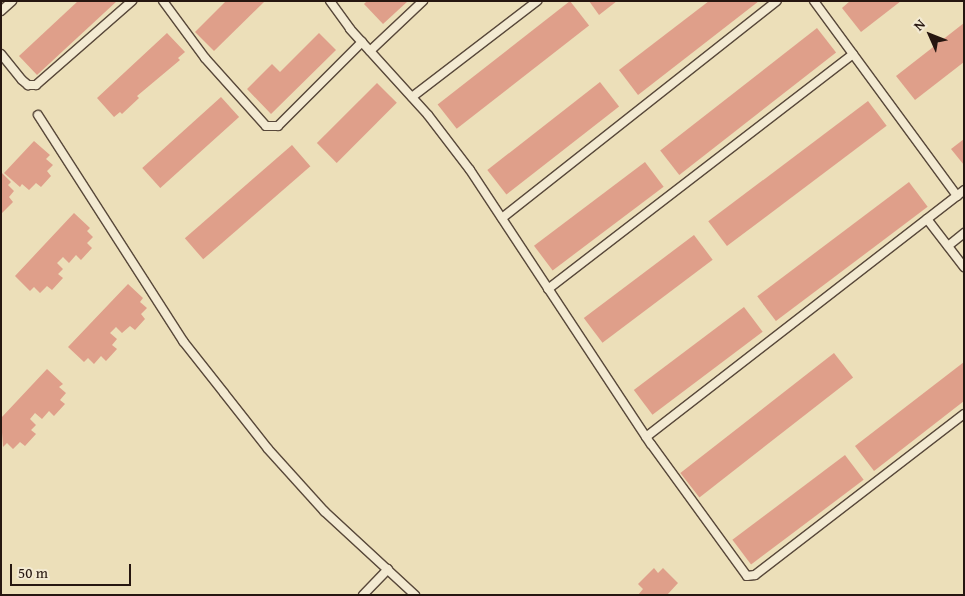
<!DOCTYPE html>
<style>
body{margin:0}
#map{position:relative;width:965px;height:596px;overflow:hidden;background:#ecdfb9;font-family:"Gentium Book Plus",serif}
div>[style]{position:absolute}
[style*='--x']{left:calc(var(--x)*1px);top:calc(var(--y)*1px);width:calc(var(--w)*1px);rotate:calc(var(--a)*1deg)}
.building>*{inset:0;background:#df9f8a;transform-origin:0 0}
.roads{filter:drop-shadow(1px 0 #58483a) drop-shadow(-1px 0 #58483a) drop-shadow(0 1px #58483a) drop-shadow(0 -1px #58483a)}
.service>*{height:8px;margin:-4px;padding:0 4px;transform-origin:4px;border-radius:4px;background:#f3ead2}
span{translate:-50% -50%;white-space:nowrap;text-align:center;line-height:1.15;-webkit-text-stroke:4px #f3ead2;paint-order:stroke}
.frame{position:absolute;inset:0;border:2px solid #261610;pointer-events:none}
.north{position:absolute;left:905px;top:10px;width:50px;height:50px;-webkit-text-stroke:4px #f3ead2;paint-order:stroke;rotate:314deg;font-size:14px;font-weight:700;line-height:20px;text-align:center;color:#261610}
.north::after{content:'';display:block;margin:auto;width:18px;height:22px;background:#261610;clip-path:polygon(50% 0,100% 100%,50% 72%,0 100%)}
.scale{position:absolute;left:10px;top:564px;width:121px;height:22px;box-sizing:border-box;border:2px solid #261610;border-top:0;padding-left:6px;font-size:15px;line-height:18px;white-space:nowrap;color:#261610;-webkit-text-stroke:4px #f3ead2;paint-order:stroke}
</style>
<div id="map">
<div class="building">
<i style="clip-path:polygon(78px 1px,117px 1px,37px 75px,19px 56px)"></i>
<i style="clip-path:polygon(226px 1px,265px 1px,214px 51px,195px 32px)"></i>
<i style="clip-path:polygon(367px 1px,408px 1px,383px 24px,364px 4px)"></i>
<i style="left:570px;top:1px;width:31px;height:168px;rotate:52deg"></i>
<i style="clip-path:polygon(589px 1px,617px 1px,599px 15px)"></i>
<i style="clip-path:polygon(709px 1px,759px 1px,638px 95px,619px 70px)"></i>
<i style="clip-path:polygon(850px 1px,901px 1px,861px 32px,842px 8px)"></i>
<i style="clip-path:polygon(964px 23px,964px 62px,915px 100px,896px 76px)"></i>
<i style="left:817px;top:28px;width:31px;height:199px;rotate:52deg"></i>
<i style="clip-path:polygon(167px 33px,185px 52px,178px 58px,180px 60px,137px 96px,139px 98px,122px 114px,120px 112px,114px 117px,97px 98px)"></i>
<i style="clip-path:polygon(319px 33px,336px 50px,271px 114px,247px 89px,272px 64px,280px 72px)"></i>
<i style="left:600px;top:82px;width:31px;height:143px;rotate:52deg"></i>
<i style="left:377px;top:83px;width:28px;height:85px;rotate:45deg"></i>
<i style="left:221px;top:97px;width:27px;height:106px;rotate:48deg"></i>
<i style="left:868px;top:101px;width:31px;height:200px;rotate:53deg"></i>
<i style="clip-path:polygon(964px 139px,964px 165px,951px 149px)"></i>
<i style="clip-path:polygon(34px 141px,50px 155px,46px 159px,53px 165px,47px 171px,51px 176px,41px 187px,36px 183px,29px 190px,22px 184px,20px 187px,4px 173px)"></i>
<i style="left:292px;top:145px;width:28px;height:142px;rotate:49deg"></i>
<i style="left:645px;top:162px;width:31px;height:139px;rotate:53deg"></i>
<i style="clip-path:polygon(1px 172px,11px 182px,8px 185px,14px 191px,9px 197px,13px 202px,2px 213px)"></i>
<i style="left:909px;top:182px;width:31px;height:190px;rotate:53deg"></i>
<i style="clip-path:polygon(74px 213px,90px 228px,87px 231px,93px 237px,87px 243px,92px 248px,81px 260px,76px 255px,69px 263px,63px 257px,57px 263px,63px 269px,58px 274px,63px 278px,52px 290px,47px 286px,40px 293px,34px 287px,30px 291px,15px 276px)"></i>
<i style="left:694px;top:235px;width:31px;height:138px;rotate:53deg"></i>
<i style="clip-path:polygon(128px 284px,143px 298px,140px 302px,147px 308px,141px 314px,145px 319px,135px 330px,130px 326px,122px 333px,116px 327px,110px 333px,117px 339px,112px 345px,117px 349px,106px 361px,101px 356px,94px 364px,88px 358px,84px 362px,68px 347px)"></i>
<i style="left:744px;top:307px;width:31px;height:138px;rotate:53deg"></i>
<i style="left:834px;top:353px;width:31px;height:195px;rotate:52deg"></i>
<i style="clip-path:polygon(964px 362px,964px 401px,874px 471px,855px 446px)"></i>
<i style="clip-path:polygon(47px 369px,63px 384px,59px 387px,66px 393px,60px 400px,65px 404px,54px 416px,49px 411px,42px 419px,35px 413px,30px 419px,36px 425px,31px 430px,36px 434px,25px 446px,20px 442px,13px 449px,7px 443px,3px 447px,1px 418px)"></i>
<i style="left:845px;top:455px;width:31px;height:141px;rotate:53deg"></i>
<i style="clip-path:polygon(654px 568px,658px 573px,663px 568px,678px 583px,667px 595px,638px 595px,643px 589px,638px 584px)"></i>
</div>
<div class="roads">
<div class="service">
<i style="--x:163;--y:1;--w:71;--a:53.6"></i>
<i style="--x:205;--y:58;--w:91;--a:48.1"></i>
<i style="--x:266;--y:126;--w:12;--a:0"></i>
<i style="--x:278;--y:126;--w:119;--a:-45"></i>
<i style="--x:330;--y:1;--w:34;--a:54"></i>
<i style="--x:350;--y:29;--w:116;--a:47.8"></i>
<i style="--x:428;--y:115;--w:69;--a:52.6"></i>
<i style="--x:470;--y:170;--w:328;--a:56.6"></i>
<i style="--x:651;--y:444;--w:163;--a:54"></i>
<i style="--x:747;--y:576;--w:8;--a:-7"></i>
<i style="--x:755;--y:575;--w:264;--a:-37.6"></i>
<i style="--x:814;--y:1;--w:242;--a:53.7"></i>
<i style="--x:1;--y:11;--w:15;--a:-42"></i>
<i style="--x:370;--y:51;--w:73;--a:-43.3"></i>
<i style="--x:1;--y:54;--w:33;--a:51"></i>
<i style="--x:22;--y:80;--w:8;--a:40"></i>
<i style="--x:28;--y:85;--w:8;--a:0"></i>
<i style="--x:36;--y:85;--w:128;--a:-41.2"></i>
<i style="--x:412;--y:97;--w:158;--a:-37.5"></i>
<i style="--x:38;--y:115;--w:269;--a:57.3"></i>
<i style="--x:183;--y:341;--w:66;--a:51.7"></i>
<i style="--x:224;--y:393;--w:71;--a:51.8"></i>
<i style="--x:268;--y:449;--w:84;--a:47.9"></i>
<i style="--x:324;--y:511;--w:124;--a:42.7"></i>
<i style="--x:502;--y:218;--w:350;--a:-38.3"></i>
<i style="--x:927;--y:219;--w:61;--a:52.4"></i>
<i style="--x:948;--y:246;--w:21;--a:-39"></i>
<i style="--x:548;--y:289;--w:385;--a:-37.6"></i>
<i style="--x:646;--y:437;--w:403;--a:-37.8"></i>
<i style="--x:363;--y:595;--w:36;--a:-46"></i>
</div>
</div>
<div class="frame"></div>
<div class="north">N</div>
<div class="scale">50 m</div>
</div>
